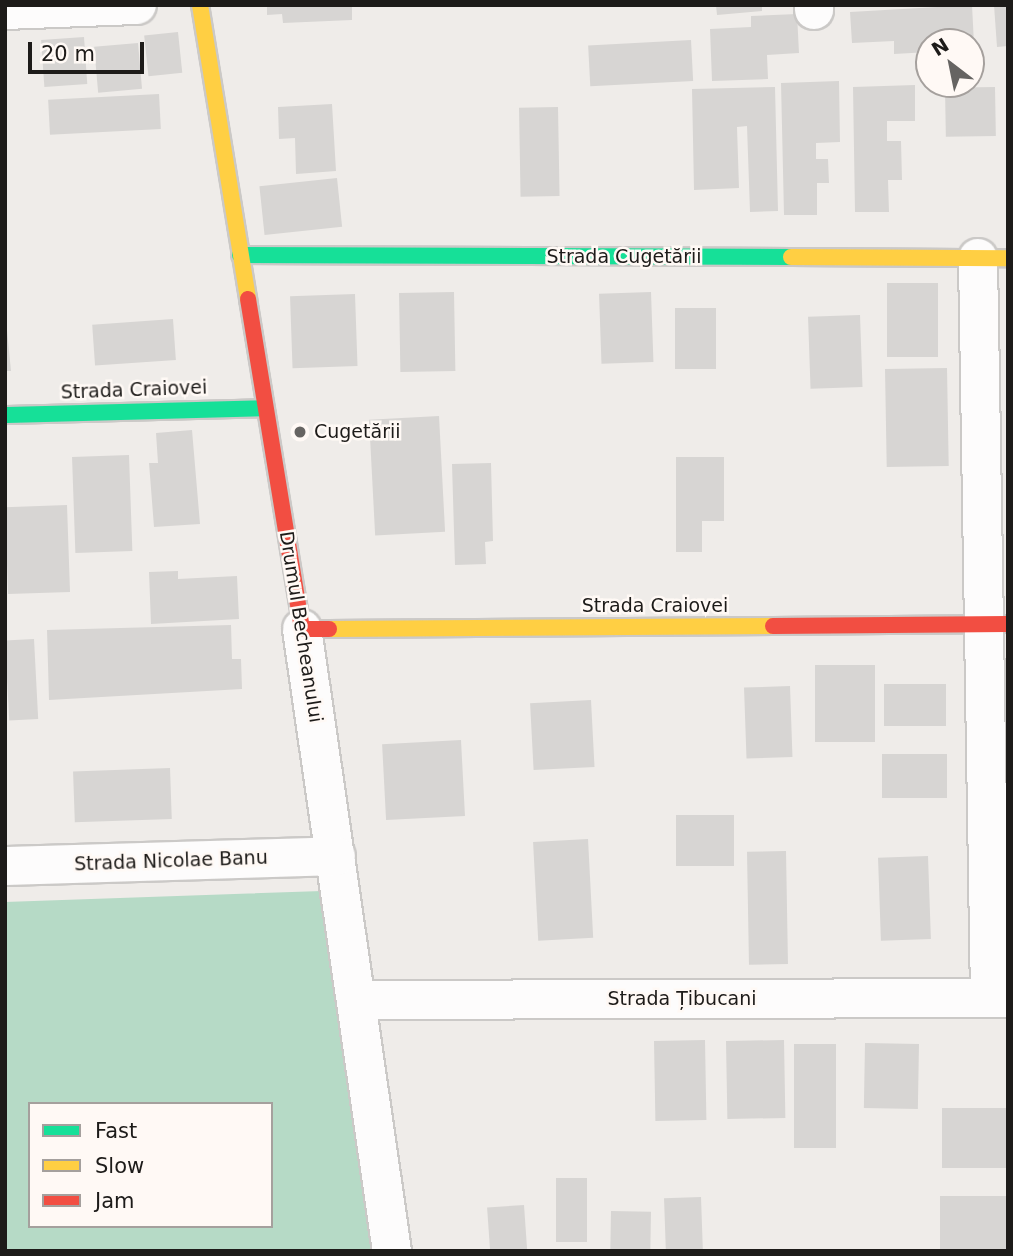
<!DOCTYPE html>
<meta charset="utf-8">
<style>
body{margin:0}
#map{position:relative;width:1013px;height:1256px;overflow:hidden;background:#efece9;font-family:"DejaVu Sans",sans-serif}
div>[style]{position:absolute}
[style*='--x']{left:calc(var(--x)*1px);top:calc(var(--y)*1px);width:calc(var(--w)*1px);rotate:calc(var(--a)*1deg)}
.green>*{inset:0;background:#b6dac6}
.building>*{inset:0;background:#d7d5d3;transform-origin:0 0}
.roads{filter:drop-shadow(2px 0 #cbc9c7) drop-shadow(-2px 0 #cbc9c7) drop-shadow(0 2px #cbc9c7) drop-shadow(0 -2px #cbc9c7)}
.street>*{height:38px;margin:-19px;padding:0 19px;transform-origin:19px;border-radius:19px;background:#fdfcfc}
.fast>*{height:16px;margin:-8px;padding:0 8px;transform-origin:8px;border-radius:8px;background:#16e098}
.slow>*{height:16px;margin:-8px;padding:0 8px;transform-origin:8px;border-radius:8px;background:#ffcf43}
.jam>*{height:16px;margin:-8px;padding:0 8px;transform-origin:8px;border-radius:8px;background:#f24e42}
.dots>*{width:19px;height:19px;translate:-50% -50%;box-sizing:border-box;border:4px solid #fff9f5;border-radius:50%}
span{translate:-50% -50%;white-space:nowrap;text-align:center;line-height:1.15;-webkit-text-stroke:5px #fff9f5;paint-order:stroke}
.street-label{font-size:19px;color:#1d1b19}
.poi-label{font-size:19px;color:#1d1b19}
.left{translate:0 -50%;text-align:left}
.frame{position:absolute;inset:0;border:7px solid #1d1b19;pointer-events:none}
.legend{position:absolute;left:28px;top:1102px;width:245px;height:126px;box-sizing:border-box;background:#fff9f5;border:2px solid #a5a09d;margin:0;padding:9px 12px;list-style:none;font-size:21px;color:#1d1b19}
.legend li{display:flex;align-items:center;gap:14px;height:35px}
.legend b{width:35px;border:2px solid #a5a09d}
.north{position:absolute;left:915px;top:28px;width:70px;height:70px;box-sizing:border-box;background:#fff9f5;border:2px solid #a5a09d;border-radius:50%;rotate:328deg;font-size:19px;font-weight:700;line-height:28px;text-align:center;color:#1d1b19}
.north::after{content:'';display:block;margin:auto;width:24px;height:32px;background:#666462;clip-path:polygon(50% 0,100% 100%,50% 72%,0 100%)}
.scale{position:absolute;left:28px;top:42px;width:116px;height:32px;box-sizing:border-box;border:4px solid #1d1b19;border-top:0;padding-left:9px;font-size:21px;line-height:24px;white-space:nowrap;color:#1d1b19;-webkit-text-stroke:5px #fff9f5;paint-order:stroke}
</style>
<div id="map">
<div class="green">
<i style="clip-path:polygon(evenodd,322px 891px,383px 1251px,5px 1251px,5px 902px,322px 891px,30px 1104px,271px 1104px,271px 1226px,30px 1226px,30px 1104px)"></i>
</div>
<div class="building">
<i style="clip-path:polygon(267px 5px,352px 5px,352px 20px,283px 23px,282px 14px,267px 15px)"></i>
<i style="clip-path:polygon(716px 5px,762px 5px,762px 11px,717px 15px)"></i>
<i style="clip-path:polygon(972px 5px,974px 44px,929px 42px,929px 52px,894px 54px,894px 41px,852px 43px,850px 12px)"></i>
<i style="clip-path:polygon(994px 5px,1008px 5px,1008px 46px,997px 47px)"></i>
<i style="clip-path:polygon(797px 14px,799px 53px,767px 55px,768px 79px,712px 81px,710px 29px,751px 27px,751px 16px)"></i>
<i style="left:178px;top:32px;width:41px;height:34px;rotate:84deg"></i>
<i style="left:84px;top:37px;width:47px;height:43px;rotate:86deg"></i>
<i style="left:691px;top:40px;width:41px;height:103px;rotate:87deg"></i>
<i style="left:138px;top:43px;width:46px;height:44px;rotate:85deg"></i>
<i style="clip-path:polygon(839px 81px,840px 142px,816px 143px,816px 159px,828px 159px,829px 183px,817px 183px,817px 215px,784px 215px,781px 83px)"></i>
<i style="clip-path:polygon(915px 85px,915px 121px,887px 121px,887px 141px,901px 141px,902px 180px,888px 180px,889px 212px,855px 212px,853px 87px)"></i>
<i style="clip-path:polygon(775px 87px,778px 211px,750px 212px,747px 126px,737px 127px,739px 188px,694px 190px,692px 89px)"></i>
<i style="left:995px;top:87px;width:49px;height:50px;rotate:89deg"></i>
<i style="left:159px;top:94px;width:35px;height:111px;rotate:87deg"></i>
<i style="clip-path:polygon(332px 104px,336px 171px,296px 174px,295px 138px,279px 139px,278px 107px)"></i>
<i style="left:558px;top:107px;width:89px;height:39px;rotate:89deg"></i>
<i style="left:337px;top:178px;width:49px;height:78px;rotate:84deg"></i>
<i style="left:887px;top:283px;width:51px;height:74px"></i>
<i style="left:454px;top:292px;width:79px;height:55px;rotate:89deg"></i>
<i style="left:651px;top:292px;width:70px;height:52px;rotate:88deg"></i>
<i style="left:355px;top:294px;width:72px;height:65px;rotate:88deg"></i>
<i style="left:675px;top:308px;width:41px;height:61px"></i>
<i style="clip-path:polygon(5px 310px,11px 371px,5px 371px)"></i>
<i style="left:860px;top:315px;width:72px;height:52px;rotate:88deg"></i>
<i style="left:173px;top:319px;width:41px;height:81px;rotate:86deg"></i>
<i style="left:947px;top:368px;width:98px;height:62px;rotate:89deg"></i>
<i style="left:439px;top:416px;width:116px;height:70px;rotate:87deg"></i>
<i style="clip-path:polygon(192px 430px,200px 524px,154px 527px,149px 463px,158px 463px,156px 433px)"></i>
<i style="left:129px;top:455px;width:96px;height:57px;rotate:88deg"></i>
<i style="clip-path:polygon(676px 457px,724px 457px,724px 521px,702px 521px,702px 552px,676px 552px)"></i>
<i style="clip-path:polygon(491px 463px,493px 541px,485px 542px,486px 564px,455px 565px,452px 464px)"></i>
<i style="left:67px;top:505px;width:87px;height:62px;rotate:88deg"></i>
<i style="clip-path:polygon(178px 571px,178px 579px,237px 576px,239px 619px,151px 624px,149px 572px)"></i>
<i style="clip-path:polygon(231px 625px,232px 659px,241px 659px,242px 689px,49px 700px,47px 630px)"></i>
<i style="left:34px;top:639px;width:80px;height:29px;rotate:87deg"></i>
<i style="left:815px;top:665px;width:60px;height:77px"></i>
<i style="left:884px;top:684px;width:62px;height:42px"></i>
<i style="left:790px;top:686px;width:71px;height:46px;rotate:88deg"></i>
<i style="left:591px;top:700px;width:67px;height:61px;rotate:87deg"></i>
<i style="left:461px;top:740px;width:76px;height:79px;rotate:87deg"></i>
<i style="left:882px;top:754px;width:65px;height:44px"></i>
<i style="left:170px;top:768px;width:51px;height:97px;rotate:88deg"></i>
<i style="left:676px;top:815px;width:58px;height:51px"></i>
<i style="left:588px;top:839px;width:99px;height:55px;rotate:87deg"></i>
<i style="left:786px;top:851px;width:113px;height:39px;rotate:89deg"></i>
<i style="left:928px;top:856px;width:83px;height:50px;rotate:88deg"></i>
<i style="left:705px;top:1040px;width:80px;height:51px;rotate:89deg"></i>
<i style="left:784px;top:1040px;width:78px;height:58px;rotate:89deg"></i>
<i style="left:865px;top:1043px;width:54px;height:65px;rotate:1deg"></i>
<i style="left:794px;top:1044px;width:42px;height:104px"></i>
<i style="left:1008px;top:1108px;width:60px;height:66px;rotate:90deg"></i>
<i style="left:587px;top:1178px;width:64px;height:31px;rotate:90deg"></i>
<i style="left:1008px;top:1196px;width:55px;height:68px;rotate:90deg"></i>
<i style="left:701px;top:1197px;width:54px;height:37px;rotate:88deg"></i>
<i style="left:524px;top:1205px;width:46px;height:37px;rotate:86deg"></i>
<i style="left:611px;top:1211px;width:40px;height:40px;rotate:1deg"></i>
</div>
<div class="roads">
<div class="street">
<i style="--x:814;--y:5;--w:5;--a:90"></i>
<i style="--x:5;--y:10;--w:132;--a:-2.2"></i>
<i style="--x:978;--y:258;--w:740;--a:89.07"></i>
<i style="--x:302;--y:629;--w:628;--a:81.77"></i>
<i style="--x:5;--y:866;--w:331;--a:-1.7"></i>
<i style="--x:357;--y:1000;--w:651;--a:-0.18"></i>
</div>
<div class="fast">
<i style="--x:240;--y:255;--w:551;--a:0.21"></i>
<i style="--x:5;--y:415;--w:259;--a:-1.5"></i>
</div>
<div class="slow">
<i style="--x:200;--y:5;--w:298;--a:80.7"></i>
<i style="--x:791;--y:257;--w:217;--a:0.3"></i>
<i style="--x:329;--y:629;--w:444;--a:-0.4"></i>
</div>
<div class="jam">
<i style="--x:248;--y:299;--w:334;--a:80.7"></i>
<i style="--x:302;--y:629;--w:27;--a:0"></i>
<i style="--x:773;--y:626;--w:235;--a:-0.5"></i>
</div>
</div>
<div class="dots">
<i style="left:300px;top:432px;background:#666462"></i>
</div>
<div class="street-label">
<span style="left:624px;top:257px">Strada Cugetării</span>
<span style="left:134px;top:390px;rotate:-2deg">Strada Craiovei</span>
<span style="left:655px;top:606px">Strada Craiovei</span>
<span style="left:301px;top:627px;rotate:81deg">Drumul Becheanului</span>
<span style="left:171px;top:861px;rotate:-2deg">Strada Nicolae Banu</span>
<span style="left:682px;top:999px">Strada Țibucani</span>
</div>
<div class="poi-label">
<span class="left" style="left:314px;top:432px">Cugetării</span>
</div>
<div class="frame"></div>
<ul class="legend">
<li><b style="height:9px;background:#16e098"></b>Fast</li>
<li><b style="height:9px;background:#ffcf43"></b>Slow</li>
<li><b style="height:9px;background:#f24e42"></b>Jam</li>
</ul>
<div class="north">N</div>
<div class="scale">20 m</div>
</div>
